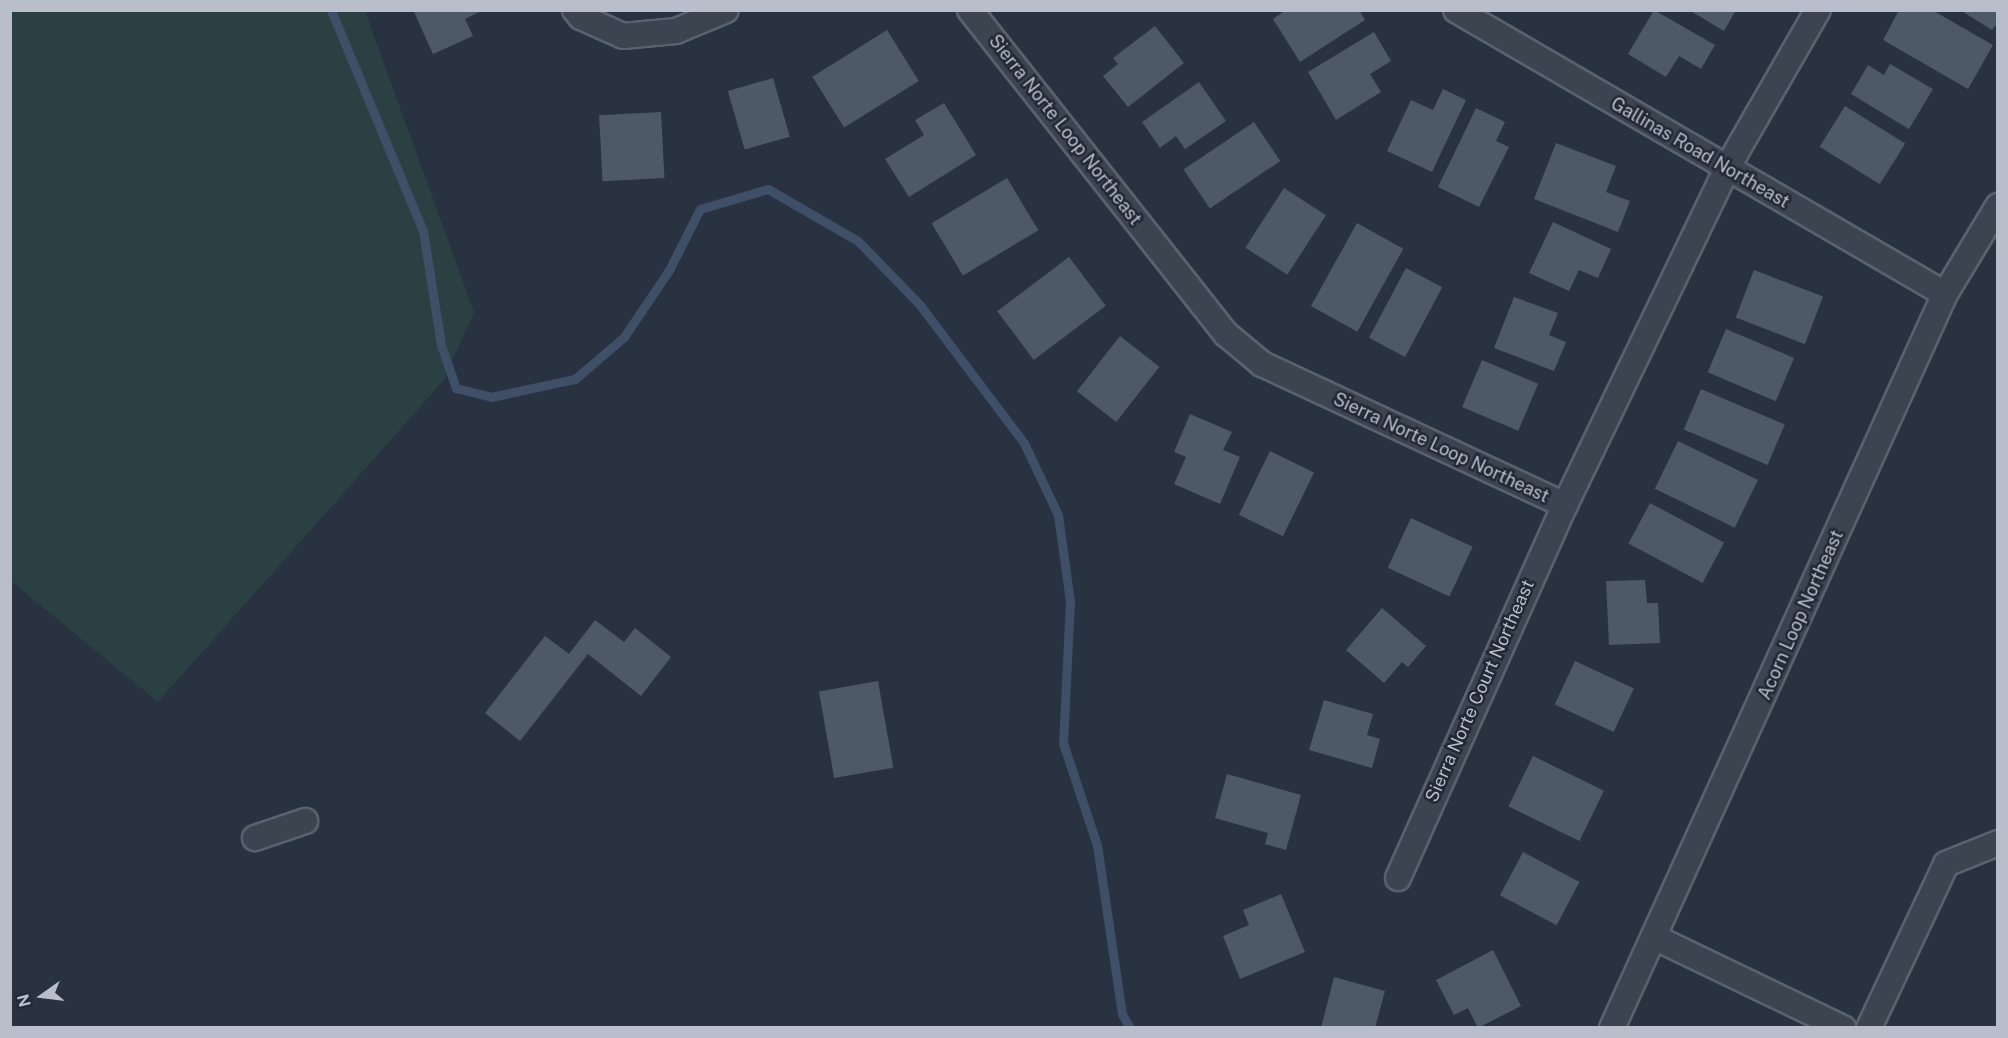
<!DOCTYPE html>
<style>
body{margin:0}
#map{position:relative;width:2008px;height:1038px;overflow:hidden;background:#283240;font-family:"Public Sans",sans-serif}
div>[style]{position:absolute}
[style*='--x']{left:calc(var(--x)*1px);top:calc(var(--y)*1px);width:calc(var(--w)*1px);rotate:calc(var(--a)*1deg)}
.green>*{inset:0;background:#2b4042}
.stream>*{height:9px;margin:-4.5px;padding:0 4.5px;transform-origin:4.5px;border-radius:4.5px;background:#3f4f67}
.building>*{inset:0;background:#4e5968;transform-origin:0 0}
.roads{filter:drop-shadow(2px 0 #5a626d) drop-shadow(-2px 0 #5a626d) drop-shadow(0 2px #5a626d) drop-shadow(0 -2px #5a626d)}
.street>*{height:24px;margin:-12px;padding:0 12px;transform-origin:12px;border-radius:12px;background:#3c4450}
span{translate:-50% -50%;white-space:nowrap;text-align:center;line-height:1.15;-webkit-text-stroke:5px #212935;paint-order:stroke}
.street-label{font-size:18px;color:#b9bfca}
.frame{position:absolute;inset:0;border:12px solid #b9bfca;pointer-events:none}
.north{position:absolute;left:12px;top:966px;width:60px;height:60px;-webkit-text-stroke:4px #212935;paint-order:stroke;rotate:256deg;font-size:16px;font-weight:700;line-height:24px;text-align:center;color:#b9bfca}
.north::after{content:'';display:block;margin:auto;width:21px;height:27px;background:#b9bfca;clip-path:polygon(50% 0,100% 100%,50% 72%,0 100%)}
</style>
<div id="map">
<div class="green">
<i style="clip-path:polygon(10px 11px,365px 11px,474px 312px,444px 380px,158px 702px,11px 581px)"></i>
</div>
<div class="stream">
<i style="--x:331;--y:10;--w:239;--a:67.4"></i>
<i style="--x:423;--y:231;--w:115;--a:81"></i>
<i style="--x:441;--y:345;--w:46;--a:70.8"></i>
<i style="--x:456;--y:388;--w:36;--a:14"></i>
<i style="--x:491;--y:397;--w:86;--a:-12.1"></i>
<i style="--x:575;--y:379;--w:65;--a:-40.6"></i>
<i style="--x:624;--y:337;--w:81;--a:-56.1"></i>
<i style="--x:669;--y:270;--w:68;--a:-63.1"></i>
<i style="--x:700;--y:209;--w:71;--a:-16.4"></i>
<i style="--x:768;--y:189;--w:104;--a:30"></i>
<i style="--x:858;--y:241;--w:89;--a:45.9"></i>
<i style="--x:920;--y:305;--w:173;--a:53"></i>
<i style="--x:1024;--y:443;--w:80;--a:64.7"></i>
<i style="--x:1058;--y:515;--w:87;--a:82.1"></i>
<i style="--x:1070;--y:601;--w:142;--a:92.8"></i>
<i style="--x:1063;--y:743;--w:108;--a:71.6"></i>
<i style="--x:1097;--y:845;--w:171;--a:81.6"></i>
<i style="--x:1122;--y:1014;--w:16;--a:60"></i>
</div>
<div class="building">
<i style="clip-path:polygon(417px 10px,483px 10px,465px 19px,473px 36px,433px 54px,414px 12px)"></i>
<i style="clip-path:polygon(1286px 10px,1359px 10px,1365px 20px,1300px 62px,1273px 19px)"></i>
<i style="clip-path:polygon(1654px 10px,1715px 45px,1701px 69px,1679px 56px,1666px 77px,1628px 54px)"></i>
<i style="clip-path:polygon(1689px 10px,1736px 10px,1724px 31px)"></i>
<i style="clip-path:polygon(1899px 10px,1932px 10px,1993px 45px,1968px 89px,1883px 40px)"></i>
<i style="clip-path:polygon(1960px 10px,1998px 10px,1998px 22px,1992px 30px)"></i>
<i style="clip-path:polygon(1155px 26px,1184px 63px,1128px 107px,1103px 76px,1118px 64px,1113px 58px)"></i>
<i style="left:887px;top:30px;width:60px;height:88px;rotate:58deg"></i>
<i style="clip-path:polygon(1374px 32px,1391px 61px,1370px 74px,1381px 92px,1336px 120px,1308px 72px)"></i>
<i style="clip-path:polygon(1890px 64px,1933px 89px,1909px 129px,1851px 94px,1868px 65px,1884px 75px)"></i>
<i style="left:773px;top:78px;width:61px;height:47px;rotate:74deg"></i>
<i style="clip-path:polygon(1199px 82px,1226px 121px,1185px 149px,1176px 136px,1160px 148px,1142px 122px)"></i>
<i style="clip-path:polygon(1443px 89px,1466px 100px,1432px 172px,1387px 151px,1411px 100px,1433px 110px)"></i>
<i style="clip-path:polygon(944px 103px,976px 155px,909px 197px,885px 159px,924px 135px,915px 120px)"></i>
<i style="left:1845px;top:106px;width:71px;height:48px;rotate:32deg"></i>
<i style="clip-path:polygon(1476px 108px,1505px 122px,1496px 141px,1509px 147px,1479px 207px,1438px 187px)"></i>
<i style="left:661px;top:112px;width:66px;height:62px;rotate:87deg"></i>
<i style="left:1254px;top:122px;width:47px;height:85px;rotate:56deg"></i>
<i style="clip-path:polygon(1556px 143px,1616px 166px,1606px 192px,1630px 201px,1618px 232px,1534px 199px)"></i>
<i style="left:1007px;top:178px;width:61px;height:88px;rotate:59deg"></i>
<i style="left:1284px;top:188px;width:50px;height:71px;rotate:33deg"></i>
<i style="clip-path:polygon(1553px 222px,1611px 249px,1598px 278px,1579px 270px,1569px 291px,1529px 273px)"></i>
<i style="left:1357px;top:223px;width:53px;height:95px;rotate:29deg"></i>
<i style="left:1069px;top:257px;width:61px;height:90px;rotate:53deg"></i>
<i style="left:1406px;top:268px;width:41px;height:79px;rotate:28deg"></i>
<i style="left:1754px;top:270px;width:74px;height:51px;rotate:21deg"></i>
<i style="clip-path:polygon(1514px 297px,1558px 313px,1549px 335px,1566px 342px,1554px 371px,1494px 348px)"></i>
<i style="left:1726px;top:329px;width:74px;height:47px;rotate:23deg"></i>
<i style="left:1120px;top:336px;width:50px;height:70px;rotate:38deg"></i>
<i style="left:1482px;top:360px;width:61px;height:51px;rotate:23deg"></i>
<i style="left:1701px;top:389px;width:91px;height:44px;rotate:23deg"></i>
<i style="clip-path:polygon(1190px 414px,1232px 432px,1223px 450px,1240px 457px,1220px 504px,1174px 484px,1186px 457px,1174px 452px)"></i>
<i style="left:1678px;top:441px;width:89px;height:53px;rotate:26deg"></i>
<i style="left:1270px;top:451px;width:49px;height:71px;rotate:26deg"></i>
<i style="left:1650px;top:503px;width:84px;height:46px;rotate:28deg"></i>
<i style="left:1411px;top:518px;width:68px;height:55px;rotate:25deg"></i>
<i style="clip-path:polygon(1645px 580px,1647px 603px,1658px 603px,1660px 643px,1609px 645px,1606px 581px)"></i>
<i style="clip-path:polygon(1382px 608px,1426px 646px,1408px 667px,1402px 662px,1384px 683px,1346px 650px)"></i>
<i style="clip-path:polygon(595px 620px,624px 642px,635px 628px,671px 657px,641px 696px,588px 654px,520px 741px,485px 713px,545px 636px,569px 654px)"></i>
<i style="left:1575px;top:661px;width:65px;height:48px;rotate:25deg"></i>
<i style="left:878px;top:681px;width:88px;height:60px;rotate:80deg"></i>
<i style="clip-path:polygon(1324px 700px,1373px 714px,1367px 735px,1380px 739px,1372px 768px,1309px 750px)"></i>
<i style="left:1533px;top:756px;width:79px;height:56px;rotate:26deg"></i>
<i style="clip-path:polygon(1227px 774px,1301px 795px,1286px 850px,1265px 844px,1268px 833px,1215px 818px)"></i>
<i style="left:1523px;top:852px;width:64px;height:49px;rotate:28deg"></i>
<i style="clip-path:polygon(1281px 894px,1305px 952px,1240px 979px,1223px 936px,1249px 925px,1243px 910px)"></i>
<i style="clip-path:polygon(1493px 950px,1521px 1006px,1478px 1028px,1468px 1008px,1454px 1015px,1436px 980px)"></i>
<i style="clip-path:polygon(1334px 977px,1385px 991px,1375px 1028px,1321px 1028px)"></i>
</div>
<div class="roads">
<div class="street">
<i style="--x:575;--y:10;--w:9;--a:49"></i>
<i style="--x:581;--y:17;--w:46;--a:24.3"></i>
<i style="--x:623;--y:36;--w:53;--a:-5.4"></i>
<i style="--x:676;--y:31;--w:54;--a:-22.8"></i>
<i style="--x:970;--y:10;--w:413;--a:51.7"></i>
<i style="--x:1226;--y:334;--w:47;--a:39.8"></i>
<i style="--x:1262;--y:364;--w:334;--a:25"></i>
<i style="--x:1565;--y:505;--w:374;--a:-64.3"></i>
<i style="--x:1727;--y:168;--w:182;--a:-60.1"></i>
<i style="--x:1456;--y:10;--w:565;--a:30.15"></i>
<i style="--x:255;--y:838;--w:53;--a:-18.8"></i>
<i style="--x:1398;--y:878;--w:409;--a:-65.9"></i>
<i style="--x:1656;--y:938;--w:208;--a:25.7"></i>
<i style="--x:1612;--y:1028;--w:806;--a:-65.6"></i>
<i style="--x:1945;--y:294;--w:103;--a:-58.9"></i>
<i style="--x:1869;--y:1028;--w:181;--a:-64.8"></i>
<i style="--x:1946;--y:864;--w:56;--a:-22"></i>
</div>
</div>
<div class="street-label">
<span style="left:1065px;top:130px;rotate:52deg">Sierra Norte Loop Northeast</span>
<span style="left:1700px;top:153px;rotate:30deg">Gallinas Road Northeast</span>
<span style="left:1441px;top:448px;rotate:25deg">Sierra Norte Loop Northeast</span>
<span style="left:1801px;top:615px;rotate:-66deg">Acorn Loop Northeast</span>
<span style="left:1480px;top:691px;rotate:-66deg">Sierra Norte Court Northeast</span>
</div>
<div class="frame"></div>
<div class="north">N</div>
</div>
